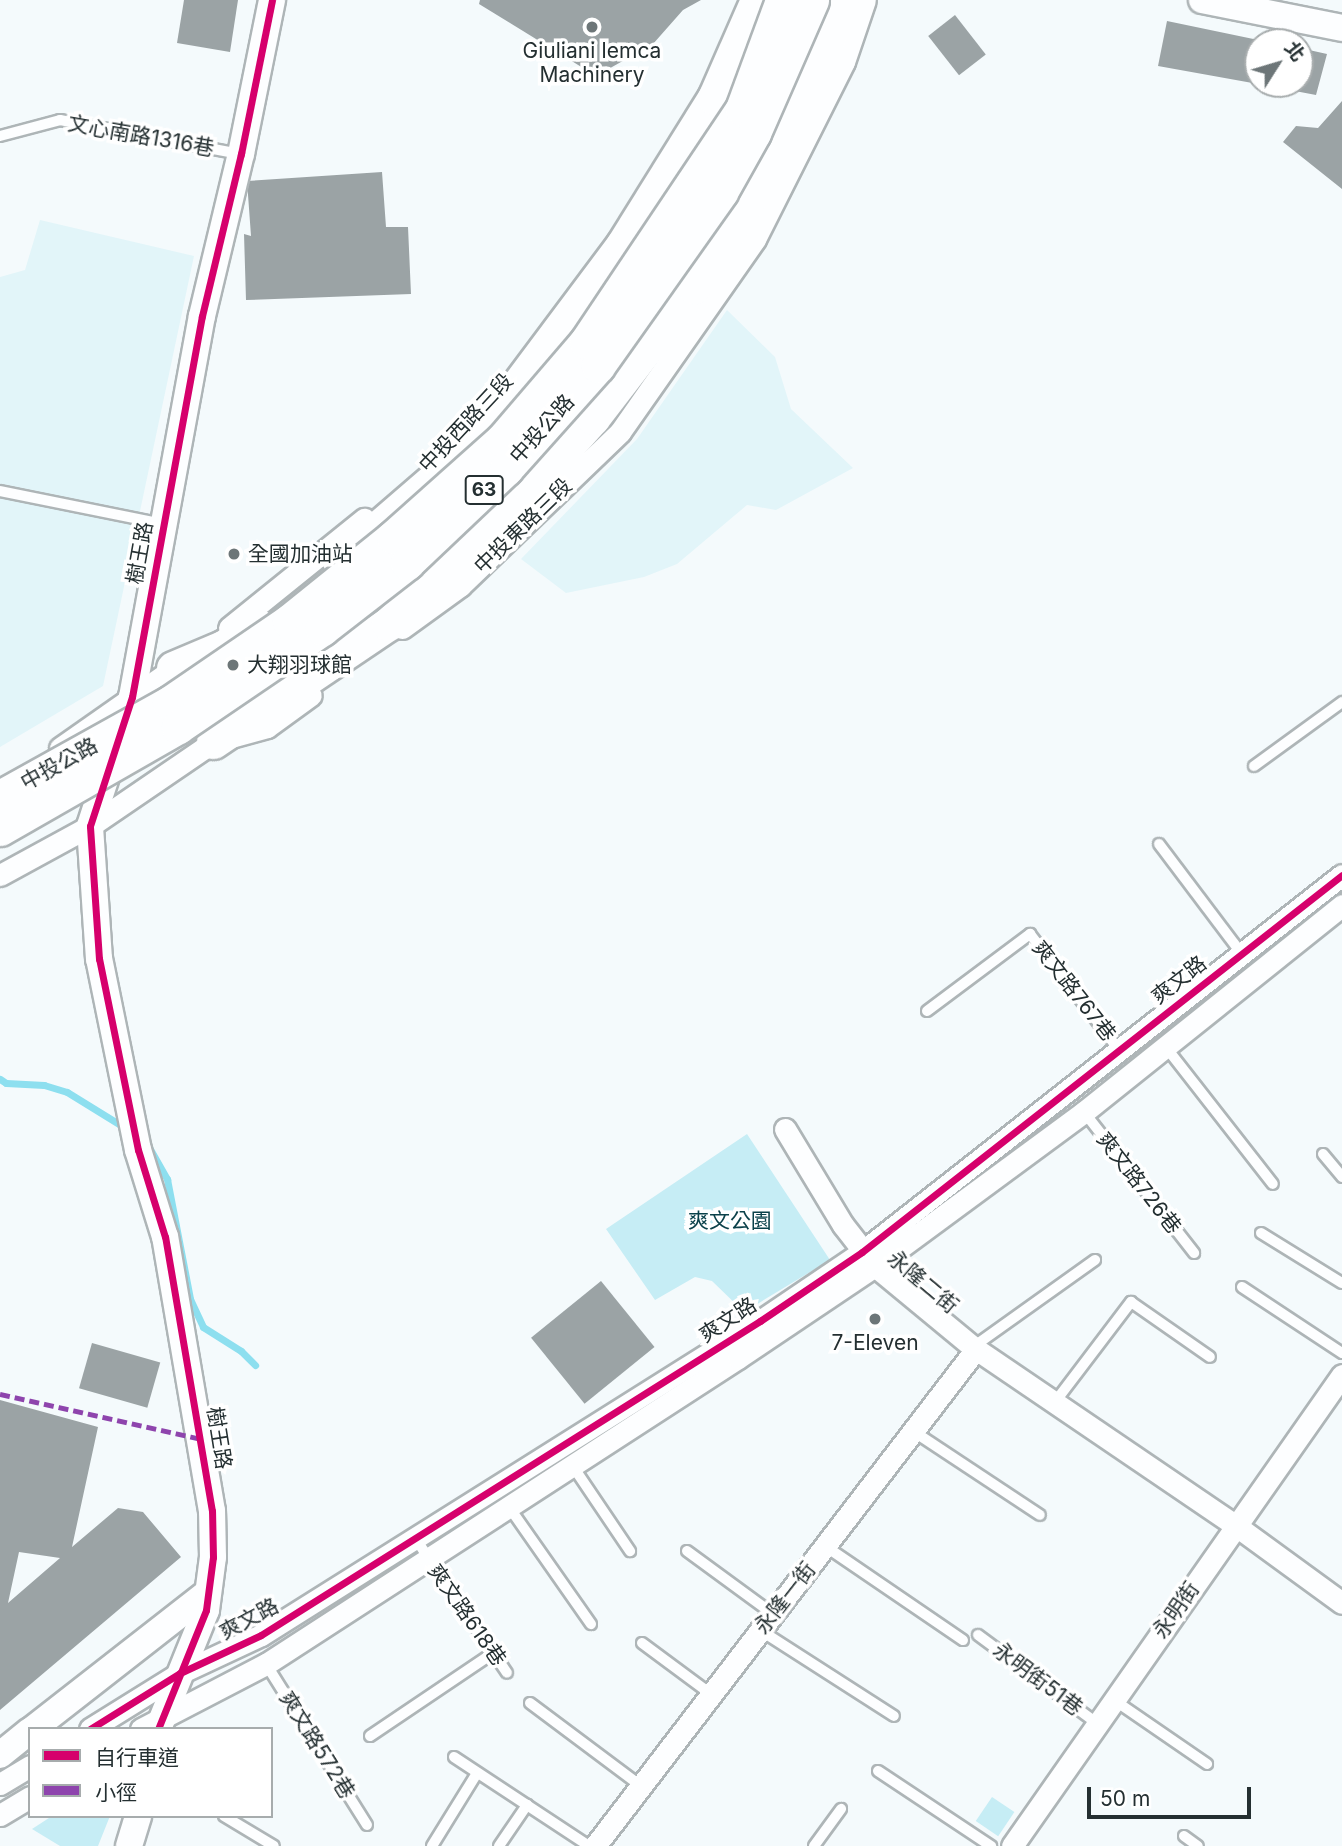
<!DOCTYPE html>
<meta charset="utf-8">
<style>
body{margin:0}
#map{position:relative;width:1342px;height:1846px;overflow:hidden;background:#f4fafc;font-family:Inter,"Noto Sans TC",sans-serif}
div>[style]{position:absolute}
[style*='--x']{left:calc(var(--x)*1px);top:calc(var(--y)*1px);width:calc(var(--w)*1px);rotate:calc(var(--a)*1deg)}
.built>*{inset:0;background:#e2f5f9}
.green>*{inset:0;background:#c6edf5;transform-origin:0 0}
.stream>*{height:7px;margin:-3.5px;padding:0 3.5px;transform-origin:3.5px;border-radius:3.5px;background:#8ddfef}
.building>*{inset:0;background:#9ba3a5;transform-origin:0 0}
.roads{filter:drop-shadow(2px 0 #aeb5b7) drop-shadow(-2px 0 #aeb5b7) drop-shadow(0 2px #aeb5b7) drop-shadow(0 -2px #aeb5b7)}
.service>*{height:10px;margin:-5px;padding:0 5px;transform-origin:5px;border-radius:5px;background:#fdfeff}
.minor>*{height:21px;margin:-10.5px;padding:0 10.5px;transform-origin:10.5px;border-radius:10.5px;background:#fdfeff}
.tertiary>*{height:26px;margin:-13px;padding:0 13px;transform-origin:13px;border-radius:13px;background:#fdfeff}
.primary>*{height:33px;margin:-16.5px;padding:0 16.5px;transform-origin:16.5px;border-radius:16.5px;background:#fdfeff}
.bridges{filter:drop-shadow(2px 0 #aeb5b7) drop-shadow(-2px 0 #aeb5b7) drop-shadow(0 2px #aeb5b7) drop-shadow(0 -2px #aeb5b7)}
.primary-bridge>*{height:33px;margin:-16.5px;padding:0 16.5px;transform-origin:16.5px;border-radius:16.5px;background:#fdfeff}
.quiet>*{height:5px;margin-top:-2.5px;transform-origin:0;background:repeating-linear-gradient(90deg,#8e44ad 0 10px,transparent 0 15px)}
.cycleway>*{height:7px;margin:-3.5px;padding:0 3.5px;transform-origin:3.5px;border-radius:3.5px;background:#d6006c}
.dots>*{width:19px;height:19px;translate:-50% -50%;box-sizing:border-box;border:4px solid #fff;border-radius:50%}
span{translate:-50% -50%;white-space:nowrap;text-align:center;line-height:1.15;-webkit-text-stroke:7px #fff;paint-order:stroke}
.shield-label span{padding:2px 5px;background:#fff;border:2px solid;border-radius:5px;-webkit-text-stroke-width:0}
.shield-label{font-size:19px;color:#242f31;font-weight:700}
.poi-label{font-size:21px;color:#242f31}
.left{translate:0 -50%;text-align:left}
.street-label{font-size:21px;color:#242f31}
.park-label{font-size:21px;color:#0b414a}
.legend{position:absolute;left:28px;top:1727px;width:245px;height:91px;box-sizing:border-box;background:#fff;border:2px solid #a7acad;margin:0;padding:9px 12px;list-style:none;font-size:21px;color:#242f31}
.legend li{display:flex;align-items:center;gap:14px;height:35px}
.legend b{width:35px;border:2px solid #a7acad}
.north{position:absolute;left:1244px;top:28px;width:70px;height:70px;box-sizing:border-box;background:#fff;border:2px solid #a7acad;border-radius:50%;rotate:53deg;font-size:19px;font-weight:700;line-height:28px;text-align:center;color:#242f31}
.north::after{content:'';display:block;margin:auto;width:24px;height:32px;background:#6d7678;clip-path:polygon(50% 0,100% 100%,50% 72%,0 100%)}
.scale{position:absolute;left:1087px;top:1787px;width:164px;height:32px;box-sizing:border-box;border:4px solid #242f31;border-top:0;padding-left:9px;font-size:21px;line-height:24px;white-space:nowrap;color:#242f31;-webkit-text-stroke:5px #fff;paint-order:stroke}
</style>
<div id="map">
<div class="built">
<i style="clip-path:polygon(40px 220px,194px 256px,103px 686px,0 747px,0 277px,25px 270px)"></i>
<i style="clip-path:polygon(727px 310px,775px 357px,791px 409px,853px 468px,776px 510px,747px 505px,677px 564px,644px 577px,566px 593px,521px 559px,637px 439px)"></i>
</div>
<div class="green">
<i style="clip-path:polygon(747px 1134px,830px 1260px,744px 1312px,712px 1281px,695px 1277px,655px 1300px,606px 1229px)"></i>
<i style="left:992px;top:1797px;width:27px;height:29px;rotate:34deg"></i>
<i style="clip-path:polygon(52px 1816px,110px 1816px,98px 1846px,60px 1846px,32px 1829px)"></i>
</div>
<div class="stream">
<i style="--x:0;--y:1079;--w:7;--a:34"></i>
<i style="--x:6;--y:1083;--w:38;--a:3"></i>
<i style="--x:44;--y:1085;--w:24;--a:17"></i>
<i style="--x:67;--y:1092;--w:70;--a:31.7"></i>
<i style="--x:146;--y:1142;--w:43;--a:60.4"></i>
<i style="--x:167;--y:1179;--w:122;--a:79.1"></i>
<i style="--x:190;--y:1299;--w:31;--a:65"></i>
<i style="--x:203;--y:1327;--w:45;--a:32.3"></i>
<i style="--x:241;--y:1351;--w:20;--a:45"></i>
</div>
<div class="building">
<i style="clip-path:polygon(184px 0,238px 0,230px 52px,177px 43px)"></i>
<i style="clip-path:polygon(480px 0,701px 0,683px 10px,653px 44px,596px 76px,479px 4px)"></i>
<i style="left:955px;top:15px;width:50px;height:34px;rotate:52deg"></i>
<i style="clip-path:polygon(1167px 21px,1263px 41px,1258px 42px,1258px 84px,1158px 66px)"></i>
<i style="clip-path:polygon(1300px 48px,1327px 54px,1316px 95px,1264px 85px,1300px 84px)"></i>
<i style="clip-path:polygon(1342px 101px,1342px 189px,1283px 142px,1296px 126px,1318px 128px)"></i>
<i style="clip-path:polygon(382px 172px,386px 227px,408px 227px,411px 294px,246px 300px,244px 234px,251px 236px,247px 181px)"></i>
<i style="left:601px;top:1281px;width:85px;height:90px;rotate:51deg"></i>
<i style="left:92px;top:1343px;width:71px;height:47px;rotate:16deg"></i>
<i style="clip-path:polygon(evenodd,0 1400px,98px 1427px,72px 1547px,118px 1508px,143px 1512px,181px 1557px,0 1710px,0 1400px,19px 1552px,60px 1558px,8px 1603px,19px 1552px)"></i>
</div>
<div class="roads">
<div class="service">
<i style="--x:0;--y:136;--w:62;--a:-14.9"></i>
<i style="--x:60;--y:120;--w:183;--a:10.7"></i>
<i style="--x:0;--y:491;--w:166;--a:11.4"></i>
<i style="--x:1254;--y:766;--w:109;--a:-36"></i>
<i style="--x:1159;--y:844;--w:136;--a:53"></i>
<i style="--x:927;--y:1011;--w:129;--a:-36.8"></i>
<i style="--x:1030;--y:934;--w:146;--a:52.5"></i>
<i style="--x:1165;--y:1046;--w:175;--a:52"></i>
<i style="--x:1084;--y:1112;--w:179;--a:52"></i>
<i style="--x:1323;--y:1154;--w:30;--a:50"></i>
<i style="--x:1261;--y:1233;--w:95;--a:31.7"></i>
<i style="--x:1242;--y:1287;--w:120;--a:33.4"></i>
<i style="--x:973;--y:1347;--w:150;--a:-35.5"></i>
<i style="--x:1055;--y:1402;--w:126;--a:-52.8"></i>
<i style="--x:1131;--y:1302;--w:96;--a:34.8"></i>
<i style="--x:913;--y:1431;--w:152;--a:33.5"></i>
<i style="--x:572;--y:1465;--w:104;--a:56"></i>
<i style="--x:509;--y:1507;--w:143;--a:55"></i>
<i style="--x:415;--y:1538;--w:163;--a:55.7"></i>
<i style="--x:825;--y:1546;--w:167;--a:34.3"></i>
<i style="--x:687;--y:1551;--w:107;--a:36.2"></i>
<i style="--x:760;--y:1630;--w:159;--a:32.7"></i>
<i style="--x:978;--y:1635;--w:149;--a:36.6"></i>
<i style="--x:642;--y:1643;--w:86;--a:36.5"></i>
<i style="--x:266;--y:1664;--w:190;--a:57.9"></i>
<i style="--x:1114;--y:1700;--w:113;--a:34.5"></i>
<i style="--x:530;--y:1703;--w:139;--a:36.8"></i>
<i style="--x:370;--y:1736;--w:148;--a:-34"></i>
<i style="--x:454;--y:1757;--w:162;--a:33.4"></i>
<i style="--x:878;--y:1771;--w:136;--a:33.6"></i>
<i style="--x:224;--y:1816;--w:58;--a:31"></i>
<i style="--x:1184;--y:1836;--w:17;--a:36"></i>
<i style="--x:432;--y:1846;--w:86;--a:-58.3"></i>
<i style="--x:499;--y:1846;--w:50;--a:-55.7"></i>
<i style="--x:814;--y:1846;--w:46;--a:-53.9"></i>
</div>
<div class="minor">
<i style="--x:229;--y:628;--w:174;--a:-38.9"></i>
<i style="--x:402;--y:628;--w:72;--a:-35.9"></i>
<i style="--x:460;--y:586;--w:222;--a:-43.9"></i>
<i style="--x:620;--y:432;--w:236;--a:-55"></i>
<i style="--x:755;--y:239;--w:198;--a:-63.3"></i>
<i style="--x:844;--y:62;--w:65;--a:-71.3"></i>
<i style="--x:60;--y:748;--w:150;--a:-35"></i>
<i style="--x:0;--y:875;--w:102;--a:-28.6"></i>
<i style="--x:90;--y:826;--w:149;--a:-34.3"></i>
<i style="--x:213;--y:742;--w:56;--a:-15.5"></i>
<i style="--x:267;--y:727;--w:54;--a:-36"></i>
<i style="--x:785;--y:1129;--w:112;--a:58.9"></i>
<i style="--x:843;--y:1225;--w:52;--a:52"></i>
<i style="--x:875;--y:1266;--w:127;--a:39.6"></i>
<i style="--x:973;--y:1347;--w:317;--a:34.2"></i>
<i style="--x:1235;--y:1525;--w:132;--a:36.1"></i>
<i style="--x:90;--y:1729;--w:106;--a:-31.9"></i>
<i style="--x:180;--y:1673;--w:89;--a:-25.1"></i>
<i style="--x:261;--y:1635;--w:590;--a:-32.18"></i>
<i style="--x:760;--y:1321;--w:123;--a:-34.1"></i>
<i style="--x:862;--y:1252;--w:610;--a:-38.15"></i>
<i style="--x:141;--y:1729;--w:141;--a:-27.5"></i>
<i style="--x:266;--y:1664;--w:563;--a:-32.96"></i>
<i style="--x:738;--y:1358;--w:165;--a:-33.9"></i>
<i style="--x:875;--y:1266;--w:260;--a:-36.4"></i>
<i style="--x:1084;--y:1112;--w:331;--a:-38.7"></i>
<i style="--x:0;--y:1784;--w:35;--a:-31"></i>
<i style="--x:0;--y:1815;--w:35;--a:-31"></i>
<i style="--x:595;--y:1846;--w:626;--a:-52.53"></i>
<i style="--x:1012;--y:1846;--w:575;--a:-54.98"></i>
</div>
<div class="tertiary">
<i style="--x:1202;--y:0;--w:143;--a:11.3"></i>
<i style="--x:33;--y:1729;--w:221;--a:-38"></i>
<i style="--x:158;--y:1729;--w:128;--a:-68"></i>
<i style="--x:206;--y:1610;--w:53;--a:-82.5"></i>
<i style="--x:213;--y:1557;--w:46;--a:-91.2"></i>
<i style="--x:212;--y:1511;--w:278;--a:-99.7"></i>
<i style="--x:165;--y:1237;--w:91;--a:-107.2"></i>
<i style="--x:138;--y:1150;--w:195;--a:-101.5"></i>
<i style="--x:99;--y:959;--w:133;--a:-93.9"></i>
<i style="--x:90;--y:826;--w:136;--a:-72"></i>
<i style="--x:132;--y:697;--w:387;--a:-79.6"></i>
<i style="--x:202;--y:316;--w:167;--a:-76.5"></i>
<i style="--x:241;--y:154;--w:157;--a:-78.6"></i>
<i style="--x:0;--y:1755;--w:38;--a:-39"></i>
<i style="--x:129;--y:1846;--w:31;--a:-73"></i>
</div>
<div class="primary">
<i style="--x:339;--y:561;--w:124;--a:-40.8"></i>
<i style="--x:433;--y:480;--w:81;--a:-45.5"></i>
<i style="--x:490;--y:422;--w:222;--a:-53.2"></i>
<i style="--x:623;--y:244;--w:172;--a:-58.1"></i>
<i style="--x:714;--y:98;--w:107;--a:-66.3"></i>
<i style="--x:173;--y:668;--w:54;--a:-22.8"></i>
<i style="--x:223;--y:647;--w:41;--a:-32.2"></i>
<i style="--x:213;--y:742;--w:211;--a:-34"></i>
<i style="--x:388;--y:624;--w:197;--a:-43.8"></i>
<i style="--x:530;--y:488;--w:94;--a:-48"></i>
<i style="--x:593;--y:418;--w:165;--a:-52.4"></i>
<i style="--x:694;--y:287;--w:109;--a:-57.8"></i>
<i style="--x:752;--y:195;--w:174;--a:-64"></i>
<i style="--x:828;--y:39;--w:41;--a:-70.3"></i>
</div>
</div>
<div class="bridges">
<div class="primary-bridge">
<i style="--x:0;--y:797;--w:193;--a:-29.1"></i>
<i style="--x:169;--y:703;--w:145;--a:-34.3"></i>
<i style="--x:289;--y:621;--w:134;--a:-38.9"></i>
<i style="--x:393;--y:537;--w:146;--a:-41.7"></i>
<i style="--x:502;--y:440;--w:129;--a:-49.4"></i>
<i style="--x:586;--y:342;--w:280;--a:-56.2"></i>
<i style="--x:742;--y:109;--w:116;--a:-69.8"></i>
<i style="--x:0;--y:829;--w:205;--a:-29.8"></i>
<i style="--x:178;--y:727;--w:174;--a:-34.2"></i>
<i style="--x:322;--y:629;--w:108;--a:-37.8"></i>
<i style="--x:407;--y:563;--w:137;--a:-43.5"></i>
<i style="--x:506;--y:469;--w:138;--a:-48.2"></i>
<i style="--x:598;--y:366;--w:213;--a:-54.7"></i>
<i style="--x:721;--y:192;--w:68;--a:-60.8"></i>
<i style="--x:754;--y:133;--w:145;--a:-66.4"></i>
</div>
</div>
<div class="quiet">
<i style="--x:0;--y:1394;--w:207;--a:12.6"></i>
</div>
<div class="cycleway">
<i style="--x:90;--y:1729;--w:106;--a:-31.9"></i>
<i style="--x:180;--y:1673;--w:89;--a:-25.1"></i>
<i style="--x:261;--y:1635;--w:590;--a:-32.18"></i>
<i style="--x:760;--y:1321;--w:123;--a:-34.1"></i>
<i style="--x:862;--y:1252;--w:610;--a:-38.15"></i>
<i style="--x:158;--y:1729;--w:128;--a:-68"></i>
<i style="--x:206;--y:1610;--w:53;--a:-82.5"></i>
<i style="--x:213;--y:1557;--w:46;--a:-91.2"></i>
<i style="--x:212;--y:1511;--w:278;--a:-99.7"></i>
<i style="--x:165;--y:1237;--w:91;--a:-107.2"></i>
<i style="--x:138;--y:1150;--w:195;--a:-101.5"></i>
<i style="--x:99;--y:959;--w:133;--a:-93.9"></i>
<i style="--x:90;--y:826;--w:136;--a:-72"></i>
<i style="--x:132;--y:697;--w:387;--a:-79.6"></i>
<i style="--x:202;--y:316;--w:167;--a:-76.5"></i>
<i style="--x:241;--y:154;--w:157;--a:-78.6"></i>
</div>
<div class="dots">
<i style="left:592px;top:27px;background:#6d7678"></i>
<i style="left:234px;top:554px;background:#6d7678"></i>
<i style="left:233px;top:665px;background:#6d7678"></i>
<i style="left:875px;top:1319px;background:#6d7678"></i>
</div>
<div class="shield-label">
<span style="left:484px;top:490px">63</span>
</div>
<div class="poi-label">
<span style="left:592px;top:63px">Giuliani Iemca<br>Machinery</span>
<span class="left" style="left:248px;top:554px">全國加油站</span>
<span class="left" style="left:247px;top:665px">大翔羽球館</span>
<span style="left:875px;top:1343px">7-Eleven</span>
</div>
<div class="street-label">
<span style="left:141px;top:136px;rotate:10deg">文心南路1316巷</span>
<span style="left:466px;top:423px;rotate:-47deg">中投西路三段</span>
<span style="left:542px;top:429px;rotate:-48deg">中投公路</span>
<span style="left:523px;top:526px;rotate:-44deg">中投東路三段</span>
<span style="left:140px;top:553px;rotate:-80deg">樹王路</span>
<span style="left:59px;top:764px;rotate:-29deg">中投公路</span>
<span style="left:1179px;top:980px;rotate:-38deg">爽文路</span>
<span style="left:1074px;top:991px;rotate:52deg">爽文路767巷</span>
<span style="left:1139px;top:1183px;rotate:52deg">爽文路726巷</span>
<span style="left:923px;top:1282px;rotate:40deg">永隆二街</span>
<span style="left:728px;top:1320px;rotate:-33deg">爽文路</span>
<span style="left:219px;top:1438px;rotate:81deg">樹王路</span>
<span style="left:785px;top:1598px;rotate:-52deg">永隆一街</span>
<span style="left:1176px;top:1610px;rotate:-55deg">永明街</span>
<span style="left:467px;top:1615px;rotate:55deg">爽文路618巷</span>
<span style="left:249px;top:1619px;rotate:-28deg">爽文路</span>
<span style="left:1038px;top:1679px;rotate:37deg">永明街51巷</span>
<span style="left:317px;top:1745px;rotate:58deg">爽文路572巷</span>
</div>
<div class="park-label">
<span style="left:730px;top:1221px">爽文公園</span>
</div>
<ul class="legend">
<li><b style="height:9px;background:#d6006c"></b>自行車道</li>
<li><b style="height:9px;background:#8e44ad"></b>小徑</li>
</ul>
<div class="north">北</div>
<div class="scale">50 m</div>
</div>
